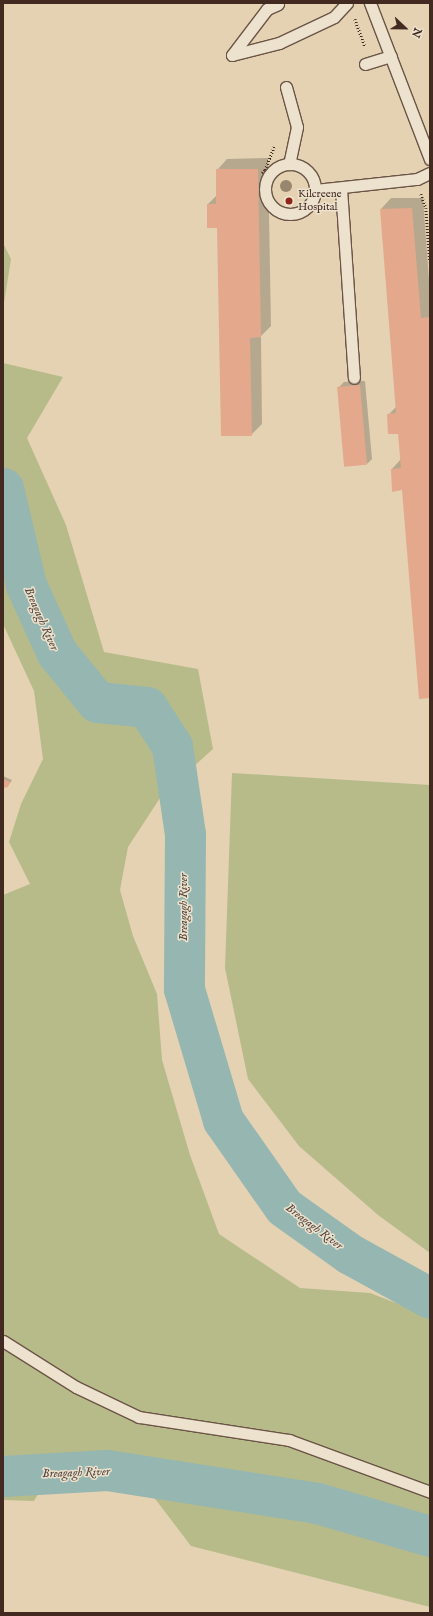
<!DOCTYPE html>
<style>
body{margin:0}
#map{position:relative;width:433px;height:1616px;overflow:hidden;background:#e4d2b3;font-family:"IM FELL English",serif}
div>[style]{position:absolute}
[style*='--x']{left:calc(var(--x)*1px);top:calc(var(--y)*1px);width:calc(var(--w)*1px);rotate:calc(var(--a)*1deg)}
.green>*{inset:0;background:#b7bb8a}
.shadow>*{inset:0;background:#0003}
.river>*{height:41px;margin:-20.5px;padding:0 20.5px;transform-origin:20.5px;border-radius:20.5px;background:#96b6b1}
.building>*{inset:0;background:#e4a98d;transform-origin:0 0}
.path>*{height:2.5px;margin-top:-1.25px;transform-origin:0;background:repeating-linear-gradient(90deg,#432a21 0 1px,transparent 0 3px)}
.roads{filter:drop-shadow(1px 0 #6b5446) drop-shadow(-1px 0 #6b5446) drop-shadow(0 1px #6b5446) drop-shadow(0 -1px #6b5446)}
.service>*{height:11px;margin:-5.5px;padding:0 5.5px;transform-origin:5.5px;border-radius:5.5px;background:#ede2ce}
.service>.ring{margin:-5.5px;padding:0;box-sizing:content-box;background:none;border:11px solid #ede2ce;border-radius:50%}
.trees>*{width:12px;height:12px;margin:-6px;border-radius:50%;background:#98866e}
.dots>*{width:11px;height:11px;translate:-50% -50%;box-sizing:border-box;border:2px solid #ede2ce;border-radius:50%}
span{translate:-50% -50%;white-space:nowrap;text-align:center;line-height:1.15;-webkit-text-stroke:3px #ede2ce;paint-order:stroke}
.poi-label{font-size:11px;color:#432a21}
.left{translate:0 -50%;text-align:left}
.water-label{font-size:12px;color:#54463e;font-style:italic}
.frame{position:absolute;inset:0;border:4px solid #432a21;pointer-events:none}
.north{position:absolute;left:385px;top:8px;width:40px;height:40px;-webkit-text-stroke:3px #ede2ce;paint-order:stroke;rotate:112deg;font-size:11px;font-weight:700;line-height:16px;text-align:center;color:#432a21}
.north::after{content:'';display:block;margin:auto;width:14px;height:18px;background:#432a21;clip-path:polygon(50% 0,100% 100%,50% 72%,0 100%)}
</style>
<div id="map">
<div class="green">
<i style="clip-path:polygon(3px 243px,11px 259px,3px 309px)"></i>
<i style="clip-path:polygon(3px 363px,63px 377px,27px 438px,66px 525px,104px 652px,198px 669px,213px 749px,162px 795px,128px 847px,120px 890px,133px 936px,157px 994px,162px 1060px,190px 1155px,219px 1234px,300px 1288px,370px 1293px,430px 1316px,430px 1607px,191px 1546px,156px 1500px,108px 1458px,50px 1474px,34px 1501px,3px 1500px,3px 895px,30px 884px,9px 842px,21px 804px,43px 759px,34px 691px,3px 624px)"></i>
<i style="clip-path:polygon(232px 773px,430px 785px,430px 1253px,378px 1215px,299px 1146px,248px 1079px,225px 968px)"></i>
</div>
<div class="shadow">
<i style="clip-path:polygon(268px 158px,271px 326px,261px 336px,262px 424px,251px 435px,218px 226px,208px 204px,217px 195px,217px 170px,227px 159px)"></i>
<i style="clip-path:polygon(391px 198px,423px 198px,430px 293px,430px 697px,403px 489px,393px 490px,392px 469px,401px 459px,399px 433px,388px 415px,397px 406px,381px 209px)"></i>
<i style="clip-path:polygon(365px 381px,372px 459px,367px 464px,338px 388px,344px 382px)"></i>
<i style="clip-path:polygon(3px 776px,12px 780px,8px 786px,3px 787px)"></i>
</div>
<div class="river">
<i style="--x:3;--y:488;--w:100;--a:76.7"></i>
<i style="--x:26;--y:585;--w:75;--a:65.5"></i>
<i style="--x:57;--y:653;--w:63;--a:50.8"></i>
<i style="--x:97;--y:702;--w:50;--a:5.7"></i>
<i style="--x:147;--y:707;--w:46;--a:57.3"></i>
<i style="--x:172;--y:746;--w:89;--a:81.6"></i>
<i style="--x:185;--y:834;--w:155;--a:90.4"></i>
<i style="--x:184;--y:989;--w:137;--a:73.4"></i>
<i style="--x:223;--y:1120;--w:106;--a:55"></i>
<i style="--x:284;--y:1207;--w:81;--a:35.5"></i>
<i style="--x:350;--y:1254;--w:91;--a:28.8"></i>
<i style="--x:3;--y:1476;--w:104;--a:-3.3"></i>
<i style="--x:107;--y:1470;--w:213;--a:8.9"></i>
<i style="--x:317;--y:1503;--w:118;--a:16.3"></i>
</div>
<div class="building">
<i style="clip-path:polygon(216px 169px,258px 169px,261px 337px,250px 338px,252px 436px,221px 436px,217px 228px,207px 228px,207px 204px,216px 204px)"></i>
<i style="clip-path:polygon(412px 208px,421px 318px,430px 317px,430px 698px,419px 699px,402px 490px,392px 492px,391px 469px,401px 468px,398px 434px,388px 434px,387px 414px,396px 413px,380px 209px)"></i>
<i style="left:360px;top:385px;width:80px;height:23px;rotate:85deg"></i>
<i style="clip-path:polygon(3px 779px,10px 782px,8px 787px,3px 788px)"></i>
</div>
<div class="path">
<i style="--x:355;--y:19;--w:29;--a:70"></i>
<i style="--x:262;--y:173;--w:4;--a:-45"></i>
<i style="--x:265;--y:170;--w:26;--a:-69"></i>
<i style="--x:421;--y:194;--w:15;--a:70"></i>
<i style="--x:426;--y:208;--w:54;--a:85.8"></i>
</div>
<div class="roads">
<div class="service">
<i style="--x:370;--y:3;--w:167;--a:69"></i>
<i style="--x:232;--y:55;--w:49;--a:-14.3"></i>
<i style="--x:279;--y:43;--w:61;--a:-25.3"></i>
<i style="--x:334;--y:17;--w:19;--a:-47"></i>
<i style="--x:232;--y:55;--w:58;--a:-52.7"></i>
<i style="--x:267;--y:9;--w:12;--a:-24"></i>
<i style="--x:365;--y:64;--w:27;--a:-17"></i>
<i style="--x:286;--y:87;--w:41;--a:74.6"></i>
<i style="--x:297;--y:127;--w:38;--a:102"></i>
<i class="ring" style="left:265px;top:164px;width:39px;height:39px"></i>
<i style="--x:341;--y:188;--w:190;--a:86.1"></i>
<i style="--x:315;--y:190;--w:103;--a:-6.2"></i>
<i style="--x:417;--y:179;--w:14;--a:-25"></i>
<i style="--x:3;--y:1341;--w:86;--a:32.2"></i>
<i style="--x:76;--y:1387;--w:70;--a:25.5"></i>
<i style="--x:139;--y:1417;--w:152;--a:8.7"></i>
<i style="--x:289;--y:1440;--w:150;--a:20.2"></i>
</div>
</div>
<div class="trees">
<i style="left:286px;top:186px"></i>
</div>
<div class="dots">
<i style="left:289px;top:201px;background:#8f2418"></i>
</div>
<div class="poi-label">
<span class="left" style="left:298px;top:201px">Kilcreene<br>Hospital</span>
</div>
<div class="water-label">
<span style="left:41px;top:619px;rotate:66deg">Breagagh River</span>
<span style="left:184px;top:907px;rotate:-90deg">Breagagh River</span>
<span style="left:314px;top:1227px;rotate:37deg">Breagagh River</span>
<span style="left:76px;top:1473px;rotate:-2deg">Breagagh River</span>
</div>
<div class="frame"></div>
<div class="north">N</div>
</div>
